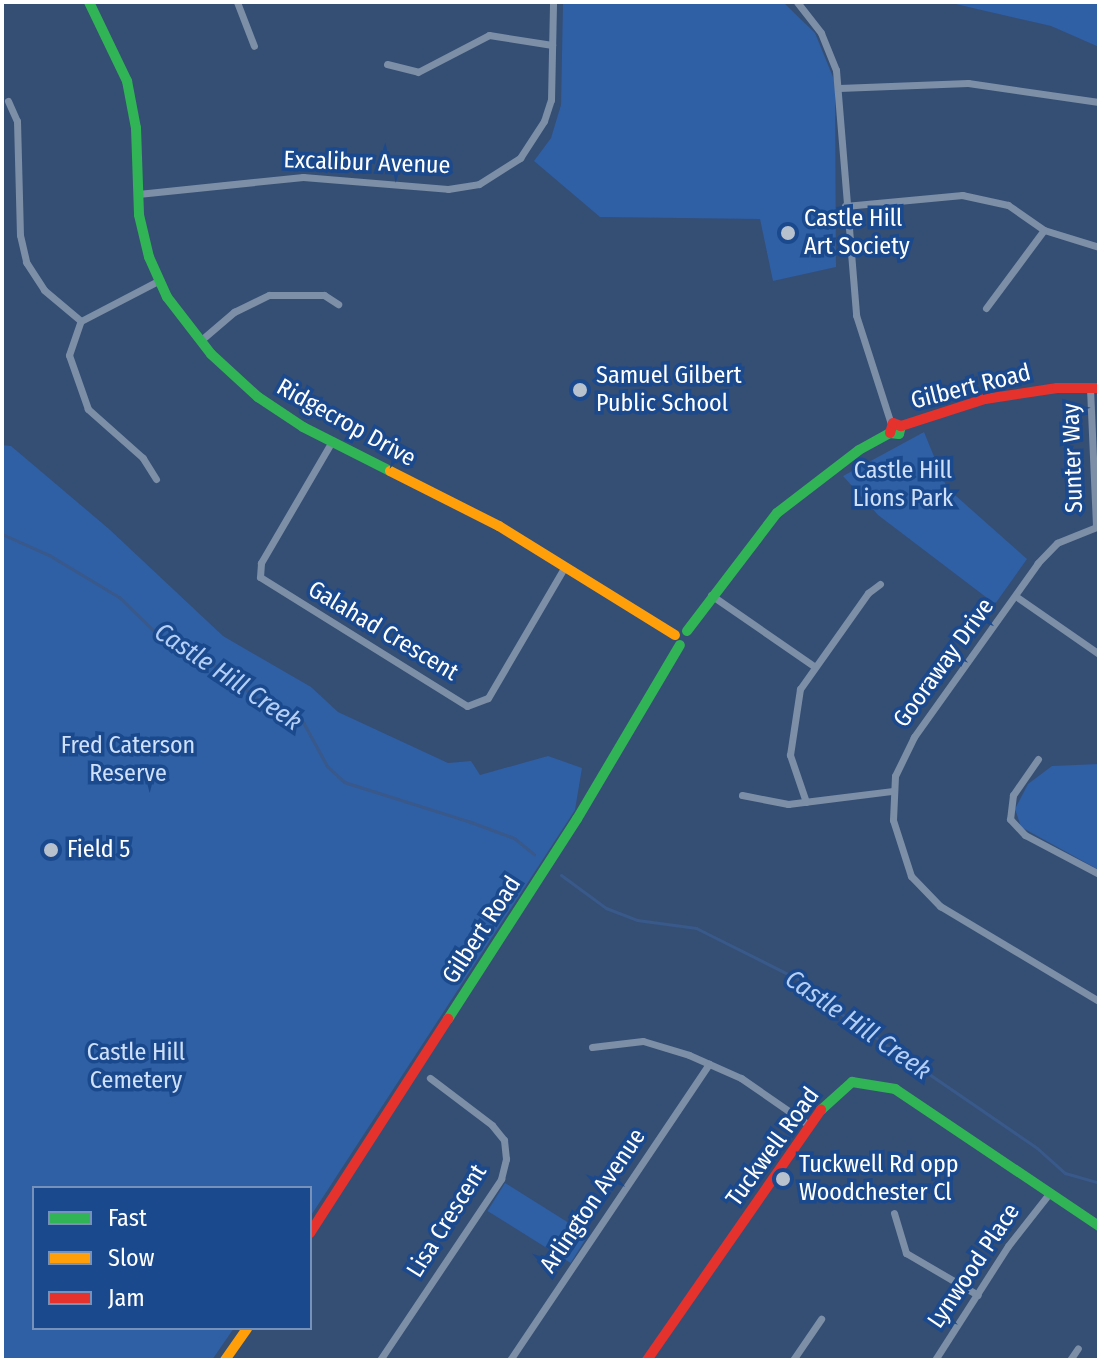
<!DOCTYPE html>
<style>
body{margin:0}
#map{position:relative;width:1101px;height:1362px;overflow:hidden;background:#354e74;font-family:"Fira Sans Condensed",sans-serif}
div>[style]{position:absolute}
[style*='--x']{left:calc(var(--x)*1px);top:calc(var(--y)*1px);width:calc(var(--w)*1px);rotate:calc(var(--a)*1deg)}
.green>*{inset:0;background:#2f5fa4;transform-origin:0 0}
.stream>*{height:3px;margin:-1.5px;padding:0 1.5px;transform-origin:1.5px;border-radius:1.5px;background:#39598b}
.street>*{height:7px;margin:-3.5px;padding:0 3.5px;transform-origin:3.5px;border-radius:3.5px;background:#7c8fa7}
.fast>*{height:10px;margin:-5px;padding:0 5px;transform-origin:5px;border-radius:5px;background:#30b455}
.slow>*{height:10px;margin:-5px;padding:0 5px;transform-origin:5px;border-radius:5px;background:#ff9f0a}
.jam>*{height:10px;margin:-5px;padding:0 5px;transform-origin:5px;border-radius:5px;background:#e5322d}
.dots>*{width:22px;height:22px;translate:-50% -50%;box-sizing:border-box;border:4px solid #1b498e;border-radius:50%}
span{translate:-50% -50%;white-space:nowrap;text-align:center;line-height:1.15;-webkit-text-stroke:7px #1b498e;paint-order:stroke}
.street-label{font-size:24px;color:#fff}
.poi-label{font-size:24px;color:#fff}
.left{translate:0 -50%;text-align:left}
.park-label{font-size:24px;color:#cee0fa}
.water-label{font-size:26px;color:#b4cff5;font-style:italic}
.frame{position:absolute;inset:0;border:4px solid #fff;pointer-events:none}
.legend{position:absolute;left:32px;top:1186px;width:280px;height:144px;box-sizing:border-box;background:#1b498e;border:2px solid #7692bb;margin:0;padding:10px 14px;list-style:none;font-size:24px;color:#fff}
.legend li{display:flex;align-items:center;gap:16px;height:40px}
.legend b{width:40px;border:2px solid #7692bb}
</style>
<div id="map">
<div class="green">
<i style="clip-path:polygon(563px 2px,783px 2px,815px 33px,835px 82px,836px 267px,773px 281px,760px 219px,600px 217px,534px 161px,551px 138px,561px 105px)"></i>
<i style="clip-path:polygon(947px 2px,1099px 2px,1099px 47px,1051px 26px)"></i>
<i style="clip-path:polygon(924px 432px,947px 488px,1027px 559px,995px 604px,878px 515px,843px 476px)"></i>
<i style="clip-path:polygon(2px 445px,11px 446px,109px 529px,223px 636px,311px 687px,338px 712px,448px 763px,471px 761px,480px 775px,548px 756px,582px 768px,575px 810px,310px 1217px,310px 1188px,34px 1188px,34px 1328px,234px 1328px,212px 1360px,2px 1360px)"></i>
<i style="clip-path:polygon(1099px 764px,1099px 870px,1021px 827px,1015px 809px,1028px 784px,1052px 766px)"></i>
<i style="left:505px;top:1183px;width:98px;height:33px;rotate:32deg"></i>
</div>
<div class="stream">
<i style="--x:2;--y:534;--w:51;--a:24.1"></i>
<i style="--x:49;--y:555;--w:82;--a:31"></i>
<i style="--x:119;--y:597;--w:53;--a:44.2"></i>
<i style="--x:157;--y:634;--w:41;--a:22.8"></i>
<i style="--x:195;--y:650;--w:83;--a:38.1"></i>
<i style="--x:260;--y:701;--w:48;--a:26"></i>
<i style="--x:303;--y:722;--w:50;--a:61.4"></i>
<i style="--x:327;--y:766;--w:23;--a:43"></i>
<i style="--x:344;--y:782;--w:130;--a:17.5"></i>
<i style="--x:468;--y:821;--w:49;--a:20.3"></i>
<i style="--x:514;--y:838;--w:26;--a:39"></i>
<i style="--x:561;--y:875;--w:56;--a:36.3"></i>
<i style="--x:606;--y:908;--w:33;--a:21"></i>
<i style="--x:637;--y:920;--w:60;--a:7.7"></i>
<i style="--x:696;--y:928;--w:114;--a:26.6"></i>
<i style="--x:798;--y:979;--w:28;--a:44"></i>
<i style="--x:818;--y:998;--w:265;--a:34.4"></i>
<i style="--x:1037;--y:1148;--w:38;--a:42"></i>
<i style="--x:1065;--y:1173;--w:35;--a:16"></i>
</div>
<div class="street">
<i style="--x:237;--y:2;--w:47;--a:68.9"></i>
<i style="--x:797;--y:2;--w:39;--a:52"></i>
<i style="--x:821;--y:33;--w:40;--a:68"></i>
<i style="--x:836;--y:70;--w:246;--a:85.3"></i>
<i style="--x:856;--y:315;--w:114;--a:72.2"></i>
<i style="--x:387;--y:64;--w:32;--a:14"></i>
<i style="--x:418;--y:72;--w:80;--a:-27.5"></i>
<i style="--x:489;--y:35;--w:64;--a:9"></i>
<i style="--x:839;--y:88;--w:129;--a:-2.2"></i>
<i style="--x:968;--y:83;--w:132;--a:8.3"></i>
<i style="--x:8;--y:101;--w:22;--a:66"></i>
<i style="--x:17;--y:121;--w:114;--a:88.5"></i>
<i style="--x:20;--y:235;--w:28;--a:77"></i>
<i style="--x:26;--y:262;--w:33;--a:57"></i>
<i style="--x:44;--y:290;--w:48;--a:40"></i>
<i style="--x:138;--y:194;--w:166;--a:-5.9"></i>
<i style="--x:303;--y:177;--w:145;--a:4.7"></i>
<i style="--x:448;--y:189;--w:31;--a:-9"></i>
<i style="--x:479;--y:184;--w:49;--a:-32.4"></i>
<i style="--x:520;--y:158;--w:44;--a:-57"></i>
<i style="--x:544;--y:121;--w:22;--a:-72"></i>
<i style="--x:551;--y:100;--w:98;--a:-88.8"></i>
<i style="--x:845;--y:206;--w:118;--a:-5.4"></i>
<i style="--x:962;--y:195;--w:47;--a:12.3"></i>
<i style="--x:1008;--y:205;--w:44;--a:34.8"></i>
<i style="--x:1044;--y:230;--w:58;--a:17.2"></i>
<i style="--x:986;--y:308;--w:97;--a:-53.4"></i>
<i style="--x:200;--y:341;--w:45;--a:-40.5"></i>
<i style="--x:234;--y:312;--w:39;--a:-26"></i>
<i style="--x:269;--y:295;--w:55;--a:0"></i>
<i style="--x:324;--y:295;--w:17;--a:33"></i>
<i style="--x:1090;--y:388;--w:138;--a:87.5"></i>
<i style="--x:331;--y:443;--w:139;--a:120.3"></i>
<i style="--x:261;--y:563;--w:14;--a:94"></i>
<i style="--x:260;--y:577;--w:244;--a:31.9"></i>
<i style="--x:467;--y:706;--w:22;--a:-21"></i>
<i style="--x:488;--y:698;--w:153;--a:-59.7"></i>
<i style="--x:156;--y:479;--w:25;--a:-122"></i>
<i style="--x:143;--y:458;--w:74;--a:-138.3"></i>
<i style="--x:88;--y:409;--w:57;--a:-109.4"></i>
<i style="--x:69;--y:355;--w:36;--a:-71"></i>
<i style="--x:81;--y:321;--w:87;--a:-27.5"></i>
<i style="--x:1099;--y:526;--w:45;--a:158"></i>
<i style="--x:1057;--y:543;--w:28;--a:134"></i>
<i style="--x:1038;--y:563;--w:214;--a:125.5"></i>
<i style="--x:914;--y:737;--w:43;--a:116"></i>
<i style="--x:895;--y:776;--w:44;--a:92.6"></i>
<i style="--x:893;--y:820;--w:59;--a:72.2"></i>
<i style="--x:911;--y:876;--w:42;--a:46"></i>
<i style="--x:940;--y:906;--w:185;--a:30.9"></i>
<i style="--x:711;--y:595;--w:126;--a:34.7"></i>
<i style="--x:1017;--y:597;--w:100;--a:34.8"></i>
<i style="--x:1038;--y:759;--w:44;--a:124.8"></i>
<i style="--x:1013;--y:795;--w:24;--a:97"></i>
<i style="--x:1010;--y:819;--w:22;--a:47"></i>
<i style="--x:1025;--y:835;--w:84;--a:27.8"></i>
<i style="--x:742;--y:795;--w:47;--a:11.1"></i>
<i style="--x:788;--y:804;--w:106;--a:-7.1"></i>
<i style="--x:806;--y:802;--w:50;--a:-108.8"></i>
<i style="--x:790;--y:755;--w:67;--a:-81.4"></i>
<i style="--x:800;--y:689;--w:118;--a:-54.7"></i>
<i style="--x:868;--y:593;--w:15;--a:-37"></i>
<i style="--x:592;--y:1047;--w:51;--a:-6.7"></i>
<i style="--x:643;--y:1041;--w:48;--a:16.9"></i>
<i style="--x:689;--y:1055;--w:57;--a:23.9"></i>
<i style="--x:741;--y:1078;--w:83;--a:34.7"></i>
<i style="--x:894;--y:1213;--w:42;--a:73.3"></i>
<i style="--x:906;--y:1253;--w:83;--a:30.3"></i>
<i style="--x:380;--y:1360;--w:218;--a:-56.2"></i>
<i style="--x:501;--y:1179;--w:21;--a:-76"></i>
<i style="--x:506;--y:1159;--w:19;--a:-96"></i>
<i style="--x:504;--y:1140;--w:19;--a:-129"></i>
<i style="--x:492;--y:1125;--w:78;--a:-142.8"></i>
<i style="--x:510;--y:1360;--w:357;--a:-56.1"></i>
<i style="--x:793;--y:1360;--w:50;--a:-55.7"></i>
<i style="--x:935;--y:1360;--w:135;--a:-57.4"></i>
<i style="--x:1008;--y:1246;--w:65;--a:-51.9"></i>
<i style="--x:1070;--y:1360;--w:14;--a:-56"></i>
</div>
<div class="fast">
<i style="--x:89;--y:2;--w:88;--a:64.3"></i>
<i style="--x:127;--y:81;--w:48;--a:79.2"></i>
<i style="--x:136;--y:128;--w:87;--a:88"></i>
<i style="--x:139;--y:215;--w:43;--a:76.6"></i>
<i style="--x:149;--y:257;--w:44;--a:65.8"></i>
<i style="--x:167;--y:297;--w:72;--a:52.3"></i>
<i style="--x:211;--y:354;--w:64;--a:42.5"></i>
<i style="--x:258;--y:397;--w:54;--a:33.7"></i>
<i style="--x:303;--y:427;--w:97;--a:26.8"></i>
<i style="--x:687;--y:631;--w:148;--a:-52.7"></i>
<i style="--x:777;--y:513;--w:103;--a:-37.5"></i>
<i style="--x:859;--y:450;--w:35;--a:-29"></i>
<i style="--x:890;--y:433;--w:9;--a:6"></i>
<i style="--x:899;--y:434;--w:8;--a:-76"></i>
<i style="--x:448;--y:1019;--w:238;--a:-57.2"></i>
<i style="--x:577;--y:819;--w:202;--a:-59.4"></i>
<i style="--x:821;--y:1110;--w:42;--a:-42.1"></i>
<i style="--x:852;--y:1082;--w:44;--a:9.2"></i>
<i style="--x:895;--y:1089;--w:246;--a:33.9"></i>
</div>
<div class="slow">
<i style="--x:390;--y:471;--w:122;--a:26.8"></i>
<i style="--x:499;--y:526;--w:207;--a:31.8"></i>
<i style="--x:225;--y:1360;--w:39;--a:-55"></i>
</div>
<div class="jam">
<i style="--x:890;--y:433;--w:10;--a:-73"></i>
<i style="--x:893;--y:423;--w:9;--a:21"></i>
<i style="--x:901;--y:426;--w:88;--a:-17.8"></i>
<i style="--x:985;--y:399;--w:73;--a:-8.7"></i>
<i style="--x:1057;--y:388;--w:42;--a:0"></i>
<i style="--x:310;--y:1233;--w:255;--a:-57.2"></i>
<i style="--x:647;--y:1360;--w:305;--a:-55.2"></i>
</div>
<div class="dots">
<i style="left:788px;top:233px;background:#b8c1ce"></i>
<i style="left:580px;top:390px;background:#b8c1ce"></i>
<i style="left:51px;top:850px;background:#b8c1ce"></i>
<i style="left:783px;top:1179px;background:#b8c1ce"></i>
</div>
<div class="street-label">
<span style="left:367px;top:163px;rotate:2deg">Excalibur Avenue</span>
<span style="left:971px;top:387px;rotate:-14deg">Gilbert Road</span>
<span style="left:346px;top:423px;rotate:29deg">Ridgecrop Drive</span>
<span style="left:1073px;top:458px;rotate:-92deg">Sunter Way</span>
<span style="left:383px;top:631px;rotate:31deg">Galahad Crescent</span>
<span style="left:944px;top:663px;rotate:-54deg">Gooraway Drive</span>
<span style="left:482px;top:930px;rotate:-57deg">Gilbert Road</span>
<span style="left:773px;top:1147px;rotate:-54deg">Tuckwell Road</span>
<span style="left:593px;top:1201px;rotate:-56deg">Arlington Avenue</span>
<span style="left:447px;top:1221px;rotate:-58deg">Lisa Crescent</span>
<span style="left:974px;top:1266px;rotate:-56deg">Lynwood Place</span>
</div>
<div class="poi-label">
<span class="left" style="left:804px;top:233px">Castle Hill<br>Art Society</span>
<span class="left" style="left:596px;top:390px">Samuel Gilbert<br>Public School</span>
<span class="left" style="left:67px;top:850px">Field 5</span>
<span class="left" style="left:799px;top:1179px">Tuckwell Rd opp<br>Woodchester Cl</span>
</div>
<div class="park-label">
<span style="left:903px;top:485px">Castle Hill<br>Lions Park</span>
<span style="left:128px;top:760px">Fred Caterson<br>Reserve</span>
<span style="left:136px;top:1067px">Castle Hill<br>Cemetery</span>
</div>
<div class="water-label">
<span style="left:228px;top:677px;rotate:34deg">Castle Hill Creek</span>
<span style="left:858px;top:1025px;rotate:35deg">Castle Hill Creek</span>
</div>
<div class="frame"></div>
<ul class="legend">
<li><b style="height:10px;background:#30b455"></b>Fast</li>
<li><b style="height:10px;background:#ff9f0a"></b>Slow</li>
<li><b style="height:10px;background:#e5322d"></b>Jam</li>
</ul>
</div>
